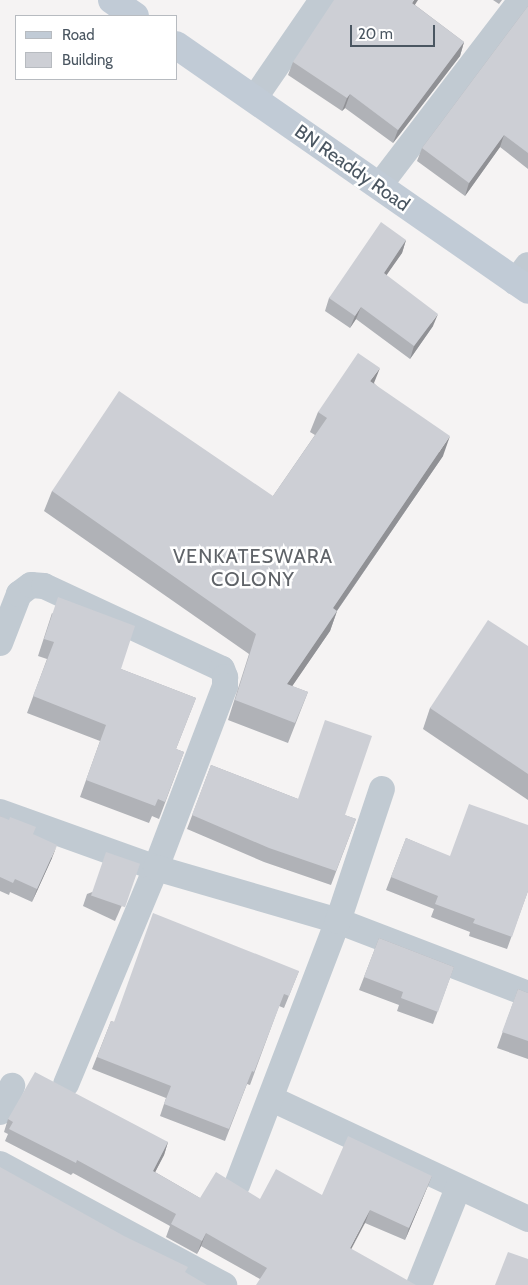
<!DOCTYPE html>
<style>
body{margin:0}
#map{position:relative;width:528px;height:1285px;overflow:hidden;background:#f5f3f3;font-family:Cabin,sans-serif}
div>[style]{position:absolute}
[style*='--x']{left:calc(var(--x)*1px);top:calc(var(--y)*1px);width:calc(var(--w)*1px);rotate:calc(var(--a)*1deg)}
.street>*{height:26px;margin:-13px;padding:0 13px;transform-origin:13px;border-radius:13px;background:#c1cad2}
.secondary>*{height:28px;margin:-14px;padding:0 14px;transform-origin:14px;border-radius:14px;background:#c1cbd6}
.wall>*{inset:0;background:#b0b2b7}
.shaded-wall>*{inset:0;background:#909195}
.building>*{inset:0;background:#cdcfd5;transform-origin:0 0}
span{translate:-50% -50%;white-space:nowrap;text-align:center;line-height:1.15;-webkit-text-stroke:5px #fff;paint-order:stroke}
.street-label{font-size:19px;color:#4a5661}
.neighbourhood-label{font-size:20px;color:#5f6368;letter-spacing:1px}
.legend{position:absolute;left:15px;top:15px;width:162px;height:65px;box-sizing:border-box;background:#fff;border:1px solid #b7bbc0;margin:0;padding:6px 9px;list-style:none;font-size:15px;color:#4a5661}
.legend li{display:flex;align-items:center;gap:10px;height:25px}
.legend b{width:25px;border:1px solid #b7bbc0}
.scale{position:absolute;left:350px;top:25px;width:85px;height:22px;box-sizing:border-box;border:2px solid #4a5661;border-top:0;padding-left:6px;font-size:15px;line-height:18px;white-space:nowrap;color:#4a5661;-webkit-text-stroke:4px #fff;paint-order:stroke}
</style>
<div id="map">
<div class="street">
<i style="--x:254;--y:99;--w:120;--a:-55.5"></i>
<i style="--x:379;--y:186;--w:234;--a:-52.6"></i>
<i style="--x:515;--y:282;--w:21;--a:-53"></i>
<i style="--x:0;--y:643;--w:53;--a:-68.8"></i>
<i style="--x:19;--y:594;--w:15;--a:-37"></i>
<i style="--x:31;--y:585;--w:13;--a:4"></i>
<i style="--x:44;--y:586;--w:196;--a:25"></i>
<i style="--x:222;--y:669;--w:9;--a:69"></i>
<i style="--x:225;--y:677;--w:9;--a:90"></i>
<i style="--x:225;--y:686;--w:195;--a:110.8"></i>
<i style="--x:156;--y:868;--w:234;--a:112.6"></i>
<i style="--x:0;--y:812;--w:166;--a:19.7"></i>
<i style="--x:156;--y:868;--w:190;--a:16.2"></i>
<i style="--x:338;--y:921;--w:204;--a:21"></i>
<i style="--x:272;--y:1099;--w:283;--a:25.1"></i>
<i style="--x:0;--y:1112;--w:29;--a:-65"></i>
<i style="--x:0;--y:1164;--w:255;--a:28.4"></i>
<i style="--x:237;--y:1185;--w:283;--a:-69.1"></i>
<i style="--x:338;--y:921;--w:139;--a:-71.6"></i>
<i style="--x:419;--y:1285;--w:105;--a:-68.1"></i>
</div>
<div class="secondary">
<i style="--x:112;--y:0;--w:28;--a:35"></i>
<i style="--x:176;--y:45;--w:429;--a:34.8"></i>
</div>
<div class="wall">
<i style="clip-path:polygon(493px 0,502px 0,499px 4px)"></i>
<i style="clip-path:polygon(415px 5px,464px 42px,460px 56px,393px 143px,345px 108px,342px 111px,288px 75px,293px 62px)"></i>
<i style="clip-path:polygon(528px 6px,528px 169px,500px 147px,465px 196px,417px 161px,422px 148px)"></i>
<i style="clip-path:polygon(406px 240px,402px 253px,386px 275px,433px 326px,410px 359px,356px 319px,350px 328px,325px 311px,329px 298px)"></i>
<i style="clip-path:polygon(374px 383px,443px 456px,337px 611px,330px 631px,292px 686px,308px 692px,288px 743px,228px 720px,249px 654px,44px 511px,52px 491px,273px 496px,315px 435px,310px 432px,318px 412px)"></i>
<i style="clip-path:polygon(52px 613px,121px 669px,196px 698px,176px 749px,184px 752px,159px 819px,152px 816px,149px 823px,80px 797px,100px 741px,27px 713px,47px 659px,38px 656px)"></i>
<i style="clip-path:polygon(528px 646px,528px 800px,423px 729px,430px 708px)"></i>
<i style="clip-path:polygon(211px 765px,298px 799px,356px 819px,331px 885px,264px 862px,187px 829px)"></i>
<i style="clip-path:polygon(0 816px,34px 835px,52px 858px,32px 902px,10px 892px,9px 895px,0 891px)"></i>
<i style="clip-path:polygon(406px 838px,528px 891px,507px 949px,469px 936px,470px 932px,431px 917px,434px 909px,386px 890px)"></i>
<i style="clip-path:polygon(135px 876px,115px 921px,83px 906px,87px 894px)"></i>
<i style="clip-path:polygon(379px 938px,454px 967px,433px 1024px,397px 1011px,399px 1005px,359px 990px)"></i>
<i style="clip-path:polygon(299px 971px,284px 1008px,279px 1006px,250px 1085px,247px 1084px,225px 1141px,160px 1116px,166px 1098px,92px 1069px,111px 1021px,114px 1022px)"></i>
<i style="clip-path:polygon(518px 989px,528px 993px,528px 1059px,497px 1048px)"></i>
<i style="clip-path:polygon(8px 1119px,168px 1142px,164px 1155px,155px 1172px,200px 1198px,260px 1199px,322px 1195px,432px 1176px,405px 1240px,365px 1223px,260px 1279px,201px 1246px,197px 1254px,166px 1237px,170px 1226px,73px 1173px,71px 1175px,5px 1141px,8px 1134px,4px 1132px)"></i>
</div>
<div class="shaded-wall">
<i style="clip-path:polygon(414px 0,418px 0,407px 17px,412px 3px)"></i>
<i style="clip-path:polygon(464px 42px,460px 56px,393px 143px,398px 130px)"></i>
<i style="clip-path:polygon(350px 94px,345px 108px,342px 111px,347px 98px)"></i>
<i style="clip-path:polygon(504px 135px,500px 147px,465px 196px,469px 183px)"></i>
<i style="clip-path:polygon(406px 240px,402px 253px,379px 286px,384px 273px)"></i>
<i style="clip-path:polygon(361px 307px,356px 319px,350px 328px,355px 316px)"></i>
<i style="clip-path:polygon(438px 314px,433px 326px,410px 359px,414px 346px)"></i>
<i style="clip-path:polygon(380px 368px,372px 388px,370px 381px)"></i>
<i style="clip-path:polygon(450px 436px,443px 456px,325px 628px,333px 608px)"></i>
<i style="clip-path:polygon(337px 611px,330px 631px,280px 704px,287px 684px)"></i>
<i style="clip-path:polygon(57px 845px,52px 858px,32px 902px,37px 889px)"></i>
<i style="clip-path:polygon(168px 1142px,164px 1155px,149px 1184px,153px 1171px)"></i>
<i style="clip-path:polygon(432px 1176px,427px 1188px,405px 1240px,409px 1228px)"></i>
<i style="clip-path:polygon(370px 1210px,365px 1223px,345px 1261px,350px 1248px)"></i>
<i style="clip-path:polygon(206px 1233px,201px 1246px,197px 1254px,202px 1241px)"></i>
</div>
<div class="building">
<i style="clip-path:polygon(334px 0,414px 0,412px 3px,464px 42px,398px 130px,350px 94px,347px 98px,293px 62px)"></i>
<i style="clip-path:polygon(528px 6px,528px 153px,504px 135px,469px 183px,422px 148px)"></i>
<i style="clip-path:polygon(381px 222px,406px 240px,384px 273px,438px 314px,414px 346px,361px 307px,355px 316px,329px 298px)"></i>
<i style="clip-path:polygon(358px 353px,380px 368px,370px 381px,450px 436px,333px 608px,337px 611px,287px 684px,308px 692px,295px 723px,235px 700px,256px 634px,52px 491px,119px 391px,273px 496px,327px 418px,318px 412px)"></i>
<i style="clip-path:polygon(58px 597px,135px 626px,121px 669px,196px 698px,176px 749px,184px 752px,165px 802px,158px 799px,155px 806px,86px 780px,106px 725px,33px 696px,54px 642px,44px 639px)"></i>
<i style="clip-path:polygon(488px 620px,528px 646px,528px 774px,430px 708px)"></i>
<i style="clip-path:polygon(325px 720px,372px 736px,345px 815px,356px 819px,336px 871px,269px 848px,192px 815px,211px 765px,298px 799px)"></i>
<i style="clip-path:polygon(469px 804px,528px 825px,528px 891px,512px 937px,473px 923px,475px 919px,435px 904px,438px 896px,391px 877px,406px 838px,450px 856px)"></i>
<i style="clip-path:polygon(0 816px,9px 820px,10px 817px,36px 827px,33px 834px,57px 845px,37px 889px,15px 879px,13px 883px,0 877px)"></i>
<i style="left:106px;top:852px;width:36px;height:46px;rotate:19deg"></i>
<i style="clip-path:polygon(153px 913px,299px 971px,289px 996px,284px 994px,254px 1072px,252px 1071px,229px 1129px,164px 1104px,171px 1086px,97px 1057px,111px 1021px,114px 1022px)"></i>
<i style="clip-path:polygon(379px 938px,454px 967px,438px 1012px,401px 998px,403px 992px,364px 977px)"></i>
<i style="clip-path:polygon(518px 989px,528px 993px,528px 1041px,502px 1032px)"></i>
<i style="clip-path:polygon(35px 1072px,168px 1142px,153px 1171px,200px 1198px,216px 1172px,260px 1199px,276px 1169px,322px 1195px,348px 1136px,432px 1176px,409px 1228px,370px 1210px,350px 1248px,416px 1285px,256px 1285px,267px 1268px,206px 1233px,202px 1241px,171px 1224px,176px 1214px,77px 1160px,76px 1163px,9px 1129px,13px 1122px,8px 1119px)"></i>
<i style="clip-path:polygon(0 1167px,124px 1236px,188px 1267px,185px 1272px,207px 1285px,0 1285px)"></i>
<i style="clip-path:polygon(508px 1252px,528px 1259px,528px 1285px,495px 1285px)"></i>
</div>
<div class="street-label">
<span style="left:352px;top:168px;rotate:35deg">BN Readdy Road</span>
</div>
<div class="neighbourhood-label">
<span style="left:253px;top:568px">VENKATESWARA<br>COLONY</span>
</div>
<ul class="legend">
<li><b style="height:6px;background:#c1cbd6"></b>Road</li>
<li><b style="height:14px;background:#cdcfd5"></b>Building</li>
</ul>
<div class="scale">20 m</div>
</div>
